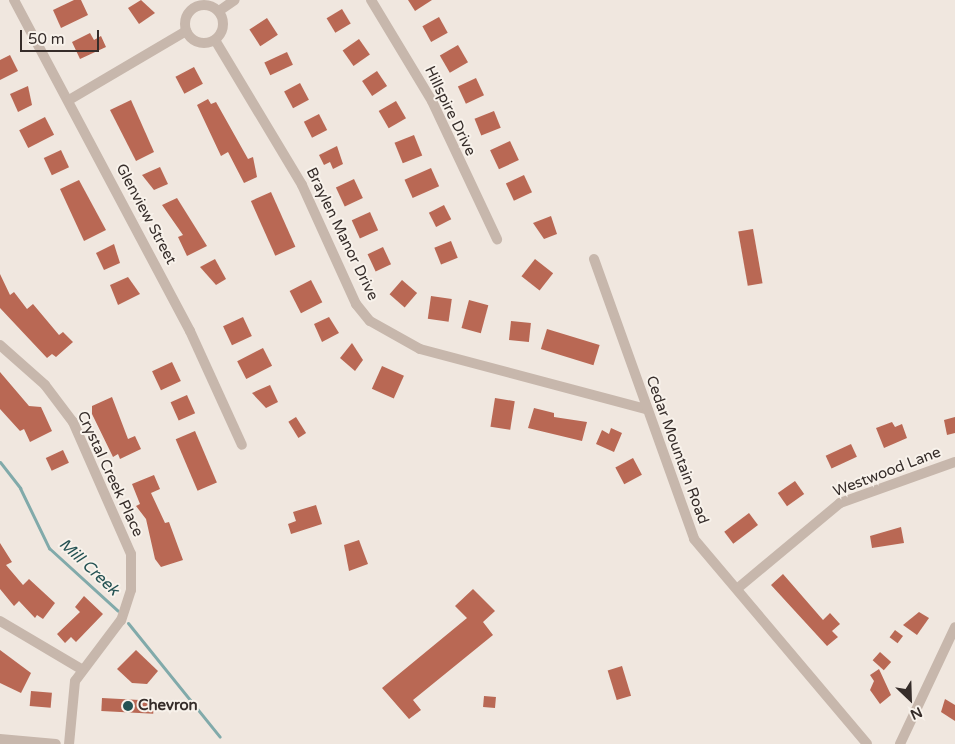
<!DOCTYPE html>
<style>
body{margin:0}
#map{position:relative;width:955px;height:744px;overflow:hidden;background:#f0e7df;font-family:"Varela Round",sans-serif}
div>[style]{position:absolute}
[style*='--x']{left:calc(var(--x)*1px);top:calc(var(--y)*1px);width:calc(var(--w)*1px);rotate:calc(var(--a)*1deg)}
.stream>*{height:3px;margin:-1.5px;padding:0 1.5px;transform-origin:1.5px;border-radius:1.5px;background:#81aaaa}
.building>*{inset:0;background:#b96854;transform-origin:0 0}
.minor>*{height:10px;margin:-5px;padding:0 5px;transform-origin:5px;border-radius:5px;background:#c7b7ac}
.minor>.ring{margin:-5px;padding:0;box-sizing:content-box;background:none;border:10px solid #c7b7ac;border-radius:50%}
.dots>*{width:14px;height:14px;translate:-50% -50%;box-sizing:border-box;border:2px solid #f8f2eb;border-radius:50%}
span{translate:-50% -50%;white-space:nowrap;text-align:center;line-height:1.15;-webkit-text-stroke:4px #f8f2eb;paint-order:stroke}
.street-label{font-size:15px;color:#362d2a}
.poi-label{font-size:15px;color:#362d2a;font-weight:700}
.left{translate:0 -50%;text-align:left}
.water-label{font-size:16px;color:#245253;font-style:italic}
.north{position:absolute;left:885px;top:674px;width:50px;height:50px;-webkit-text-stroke:4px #f8f2eb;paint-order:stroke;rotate:156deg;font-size:14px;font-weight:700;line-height:20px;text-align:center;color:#362d2a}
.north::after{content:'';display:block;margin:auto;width:18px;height:22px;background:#362d2a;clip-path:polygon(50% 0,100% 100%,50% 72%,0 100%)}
.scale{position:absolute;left:20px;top:30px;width:79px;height:22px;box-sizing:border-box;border:2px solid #362d2a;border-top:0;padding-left:6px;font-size:15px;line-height:18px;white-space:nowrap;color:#362d2a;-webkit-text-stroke:4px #f8f2eb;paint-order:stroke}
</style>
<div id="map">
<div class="stream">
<i style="--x:0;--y:462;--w:33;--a:52"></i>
<i style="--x:20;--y:488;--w:67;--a:64.2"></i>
<i style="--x:49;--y:548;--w:93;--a:42.4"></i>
<i style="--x:128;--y:623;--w:146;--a:51.1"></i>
</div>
<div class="building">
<i style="clip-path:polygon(74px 0,81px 0,88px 15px,61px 28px,53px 10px)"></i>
<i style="clip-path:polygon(141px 0,155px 13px,139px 24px,128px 8px)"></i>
<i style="clip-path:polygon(408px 0,432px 0,415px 11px)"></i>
<i style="left:342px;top:9px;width:17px;height:18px;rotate:59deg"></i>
<i style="left:439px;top:17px;width:18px;height:19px;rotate:61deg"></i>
<i style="left:267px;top:18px;width:20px;height:21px;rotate:57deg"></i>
<i style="clip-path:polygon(90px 33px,94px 40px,101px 36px,106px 47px,80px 59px,72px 42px)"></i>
<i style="left:359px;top:39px;width:19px;height:20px;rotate:55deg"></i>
<i style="left:458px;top:45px;width:20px;height:21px;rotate:60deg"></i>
<i style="left:287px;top:52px;width:14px;height:25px;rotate:65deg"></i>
<i style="clip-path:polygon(10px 55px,18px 71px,0 80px,0 60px)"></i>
<i style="left:194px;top:67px;width:19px;height:21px;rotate:62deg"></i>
<i style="left:377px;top:71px;width:18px;height:18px;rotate:56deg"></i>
<i style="left:476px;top:78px;width:19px;height:20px;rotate:65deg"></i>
<i style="left:300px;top:83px;width:19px;height:18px;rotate:62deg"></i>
<i style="clip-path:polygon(28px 86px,32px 105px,18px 112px,10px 94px)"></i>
<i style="clip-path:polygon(208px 99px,211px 104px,216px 102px,248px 159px,253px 157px,257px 177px,244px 183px,228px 152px,221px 156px,197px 105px)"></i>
<i style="clip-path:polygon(131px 100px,154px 152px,136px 161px,110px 110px)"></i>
<i style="left:396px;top:101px;width:20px;height:20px;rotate:60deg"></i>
<i style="left:494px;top:111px;width:18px;height:21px;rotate:68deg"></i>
<i style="left:319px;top:114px;width:18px;height:17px;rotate:63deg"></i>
<i style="left:45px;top:117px;width:20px;height:29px;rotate:63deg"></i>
<i style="left:414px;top:135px;width:22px;height:21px;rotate:68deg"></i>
<i style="left:510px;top:141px;width:21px;height:22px;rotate:65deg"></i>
<i style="clip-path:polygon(337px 146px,343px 164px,333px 169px,330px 162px,324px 165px,319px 155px)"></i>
<i style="left:61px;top:150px;width:19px;height:19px;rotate:65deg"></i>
<i style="clip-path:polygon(160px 167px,168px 184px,154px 190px,142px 175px)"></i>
<i style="left:431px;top:168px;width:20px;height:29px;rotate:66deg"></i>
<i style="left:524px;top:175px;width:19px;height:20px;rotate:65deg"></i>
<i style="left:354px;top:179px;width:21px;height:20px;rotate:65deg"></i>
<i style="clip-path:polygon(79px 180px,106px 230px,84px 241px,60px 189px)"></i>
<i style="left:271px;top:192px;width:60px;height:22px;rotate:66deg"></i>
<i style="clip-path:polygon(177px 198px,207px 246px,187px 256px,178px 237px,183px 235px,162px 205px)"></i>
<i style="left:444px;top:205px;width:16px;height:17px;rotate:63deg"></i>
<i style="left:370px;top:212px;width:20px;height:20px;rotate:66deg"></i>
<i style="clip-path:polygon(551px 216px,557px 234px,544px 239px,533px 223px)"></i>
<i style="left:753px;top:229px;width:55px;height:15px;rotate:80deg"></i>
<i style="left:451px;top:241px;width:18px;height:18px;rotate:68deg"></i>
<i style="clip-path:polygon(114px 244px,120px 263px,104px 270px,96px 253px)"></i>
<i style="left:383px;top:247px;width:19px;height:17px;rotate:65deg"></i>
<i style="clip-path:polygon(215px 259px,226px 279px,216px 285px,200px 267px)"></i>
<i style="left:535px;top:259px;width:23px;height:22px;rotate:38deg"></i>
<i style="clip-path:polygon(0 274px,10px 295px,14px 292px,27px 309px,33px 304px,59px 335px,63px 332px,73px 342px,56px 357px,52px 354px,47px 358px,0 308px)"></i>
<i style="clip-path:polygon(128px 277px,140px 294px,118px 305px,110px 285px)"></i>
<i style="left:311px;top:280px;width:25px;height:24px;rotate:63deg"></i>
<i style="left:402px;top:280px;width:20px;height:19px;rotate:41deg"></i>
<i style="left:431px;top:296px;width:21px;height:23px;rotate:8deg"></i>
<i style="left:469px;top:300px;width:20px;height:29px;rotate:15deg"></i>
<i style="left:243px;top:317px;width:21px;height:22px;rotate:65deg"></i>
<i style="clip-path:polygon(329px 317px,339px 333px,322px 342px,314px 324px)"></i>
<i style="left:511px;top:321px;width:20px;height:19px;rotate:6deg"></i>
<i style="left:547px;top:329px;width:55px;height:21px;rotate:17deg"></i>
<i style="clip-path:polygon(352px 343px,363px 360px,355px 371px,340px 358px)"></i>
<i style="left:263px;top:348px;width:20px;height:29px;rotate:63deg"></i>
<i style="left:172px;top:362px;width:21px;height:22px;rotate:65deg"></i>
<i style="left:382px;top:366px;width:24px;height:25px;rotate:24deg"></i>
<i style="clip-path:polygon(0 372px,29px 406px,41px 407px,52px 431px,30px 442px,24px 429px,20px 431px,0 409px)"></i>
<i style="clip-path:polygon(270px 385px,278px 402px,266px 408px,252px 393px)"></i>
<i style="left:187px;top:395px;width:20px;height:18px;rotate:66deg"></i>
<i style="clip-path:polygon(112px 397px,128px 439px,135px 436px,141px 449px,120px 459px,118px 454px,113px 457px,92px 414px,92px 406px)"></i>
<i style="left:495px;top:398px;width:20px;height:29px;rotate:9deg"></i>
<i style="clip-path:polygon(534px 408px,554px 413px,554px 417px,587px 422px,582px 441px,528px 428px)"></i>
<i style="left:296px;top:417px;width:19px;height:9px;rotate:58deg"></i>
<i style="clip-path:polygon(955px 417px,955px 433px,947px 435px,944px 420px)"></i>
<i style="clip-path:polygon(892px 422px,895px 427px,902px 424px,907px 438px,884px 448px,876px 428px)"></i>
<i style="clip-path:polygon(611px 428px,622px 433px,614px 452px,596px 444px,602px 430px,609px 434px)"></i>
<i style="left:195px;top:431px;width:56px;height:21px;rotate:67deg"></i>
<i style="left:851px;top:444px;width:14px;height:28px;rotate:65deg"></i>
<i style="left:63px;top:450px;width:14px;height:19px;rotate:65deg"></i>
<i style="left:633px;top:458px;width:19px;height:20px;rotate:62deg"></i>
<i style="clip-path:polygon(154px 475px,160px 489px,151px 493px,165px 523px,169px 522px,183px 560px,161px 567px,155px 559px,146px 519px,136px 506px,140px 504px,132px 484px)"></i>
<i style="left:795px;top:481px;width:16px;height:21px;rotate:55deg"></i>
<i style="clip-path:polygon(316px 505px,322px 524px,291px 534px,288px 524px,296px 521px,293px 512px)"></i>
<i style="left:749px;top:513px;width:15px;height:31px;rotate:53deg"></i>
<i style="clip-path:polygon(901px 527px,904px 543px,872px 548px,870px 536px)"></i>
<i style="clip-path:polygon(359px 540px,368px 564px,349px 571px,344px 545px)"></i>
<i style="clip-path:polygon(0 543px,12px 562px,6px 565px,23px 585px,29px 579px,55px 603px,43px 619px,37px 615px,35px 618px,19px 601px,14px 606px,0 589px)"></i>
<i style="clip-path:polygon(783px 574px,823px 620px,830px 613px,840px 624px,832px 631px,838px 637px,827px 646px,771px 585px)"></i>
<i style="clip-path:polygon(473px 589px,495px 611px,483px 622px,493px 635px,413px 700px,421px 710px,409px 719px,382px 688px,467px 618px,455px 606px)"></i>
<i style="clip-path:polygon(84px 596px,103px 614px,76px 642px,71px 637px,65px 643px,57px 634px,80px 612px,75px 607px)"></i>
<i style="clip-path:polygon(919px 612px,929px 618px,917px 635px,903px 625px)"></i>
<i style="left:895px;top:630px;width:10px;height:9px;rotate:37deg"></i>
<i style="clip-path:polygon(0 650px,31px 673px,21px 693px,0 683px)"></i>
<i style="clip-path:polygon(136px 650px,158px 671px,147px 684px,132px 683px,117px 669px)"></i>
<i style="left:880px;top:652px;width:15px;height:11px;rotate:42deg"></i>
<i style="left:622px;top:666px;width:31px;height:15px;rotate:73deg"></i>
<i style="clip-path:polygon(879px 669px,891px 695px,880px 704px,870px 690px,874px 681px,870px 675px)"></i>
<i style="left:31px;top:691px;width:21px;height:15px;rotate:5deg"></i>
<i style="left:484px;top:696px;width:12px;height:11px;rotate:5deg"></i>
<i style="left:102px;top:698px;width:52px;height:13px;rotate:3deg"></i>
<i style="clip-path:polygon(945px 699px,955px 705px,955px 721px,941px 712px)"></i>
</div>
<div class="minor">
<i style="--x:14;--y:0;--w:375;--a:62"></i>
<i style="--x:190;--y:331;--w:125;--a:65.5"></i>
<i style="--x:371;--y:0;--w:118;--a:58.9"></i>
<i style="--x:432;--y:101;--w:153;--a:64.8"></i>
<i class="ring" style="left:185px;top:5px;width:28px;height:28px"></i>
<i style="--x:219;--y:11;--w:19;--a:-35"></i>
<i style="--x:215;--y:40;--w:169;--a:59"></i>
<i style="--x:302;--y:185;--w:131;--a:65.6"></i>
<i style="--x:356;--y:304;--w:22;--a:51"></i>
<i style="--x:370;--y:321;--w:57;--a:29.2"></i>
<i style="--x:420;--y:349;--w:233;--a:14.9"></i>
<i style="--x:69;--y:100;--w:136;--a:-30.5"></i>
<i style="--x:594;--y:259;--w:297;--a:70.3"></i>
<i style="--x:694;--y:539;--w:268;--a:49.8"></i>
<i style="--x:0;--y:345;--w:60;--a:41.6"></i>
<i style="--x:45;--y:385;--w:46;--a:52.9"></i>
<i style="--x:73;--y:422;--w:144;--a:66.3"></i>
<i style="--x:131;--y:554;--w:36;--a:90"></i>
<i style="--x:131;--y:590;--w:32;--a:108"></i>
<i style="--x:121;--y:620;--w:76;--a:127"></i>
<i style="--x:75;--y:681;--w:63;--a:95.4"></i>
<i style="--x:738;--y:588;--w:133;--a:-39.8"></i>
<i style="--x:840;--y:503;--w:122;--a:-19.6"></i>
<i style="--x:0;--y:621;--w:96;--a:30.6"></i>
<i style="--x:0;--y:739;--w:56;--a:5.1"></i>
<i style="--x:900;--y:744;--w:129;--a:-64.8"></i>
</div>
<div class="dots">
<i style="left:128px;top:706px;background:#245253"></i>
</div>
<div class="street-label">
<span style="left:450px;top:111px;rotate:64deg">Hillspire Drive</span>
<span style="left:146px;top:214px;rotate:62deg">Glenview Street</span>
<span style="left:342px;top:234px;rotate:64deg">Braylen Manor Drive</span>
<span style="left:677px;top:450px;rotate:70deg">Cedar Mountain Road</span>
<span style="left:887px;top:472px;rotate:-21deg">Westwood Lane</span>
<span style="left:110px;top:474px;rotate:65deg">Crystal Creek Place</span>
</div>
<div class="poi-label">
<span class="left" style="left:138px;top:706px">Chevron</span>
</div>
<div class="water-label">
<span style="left:89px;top:567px;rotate:43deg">Mill Creek</span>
</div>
<div class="north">N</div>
<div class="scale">50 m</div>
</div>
